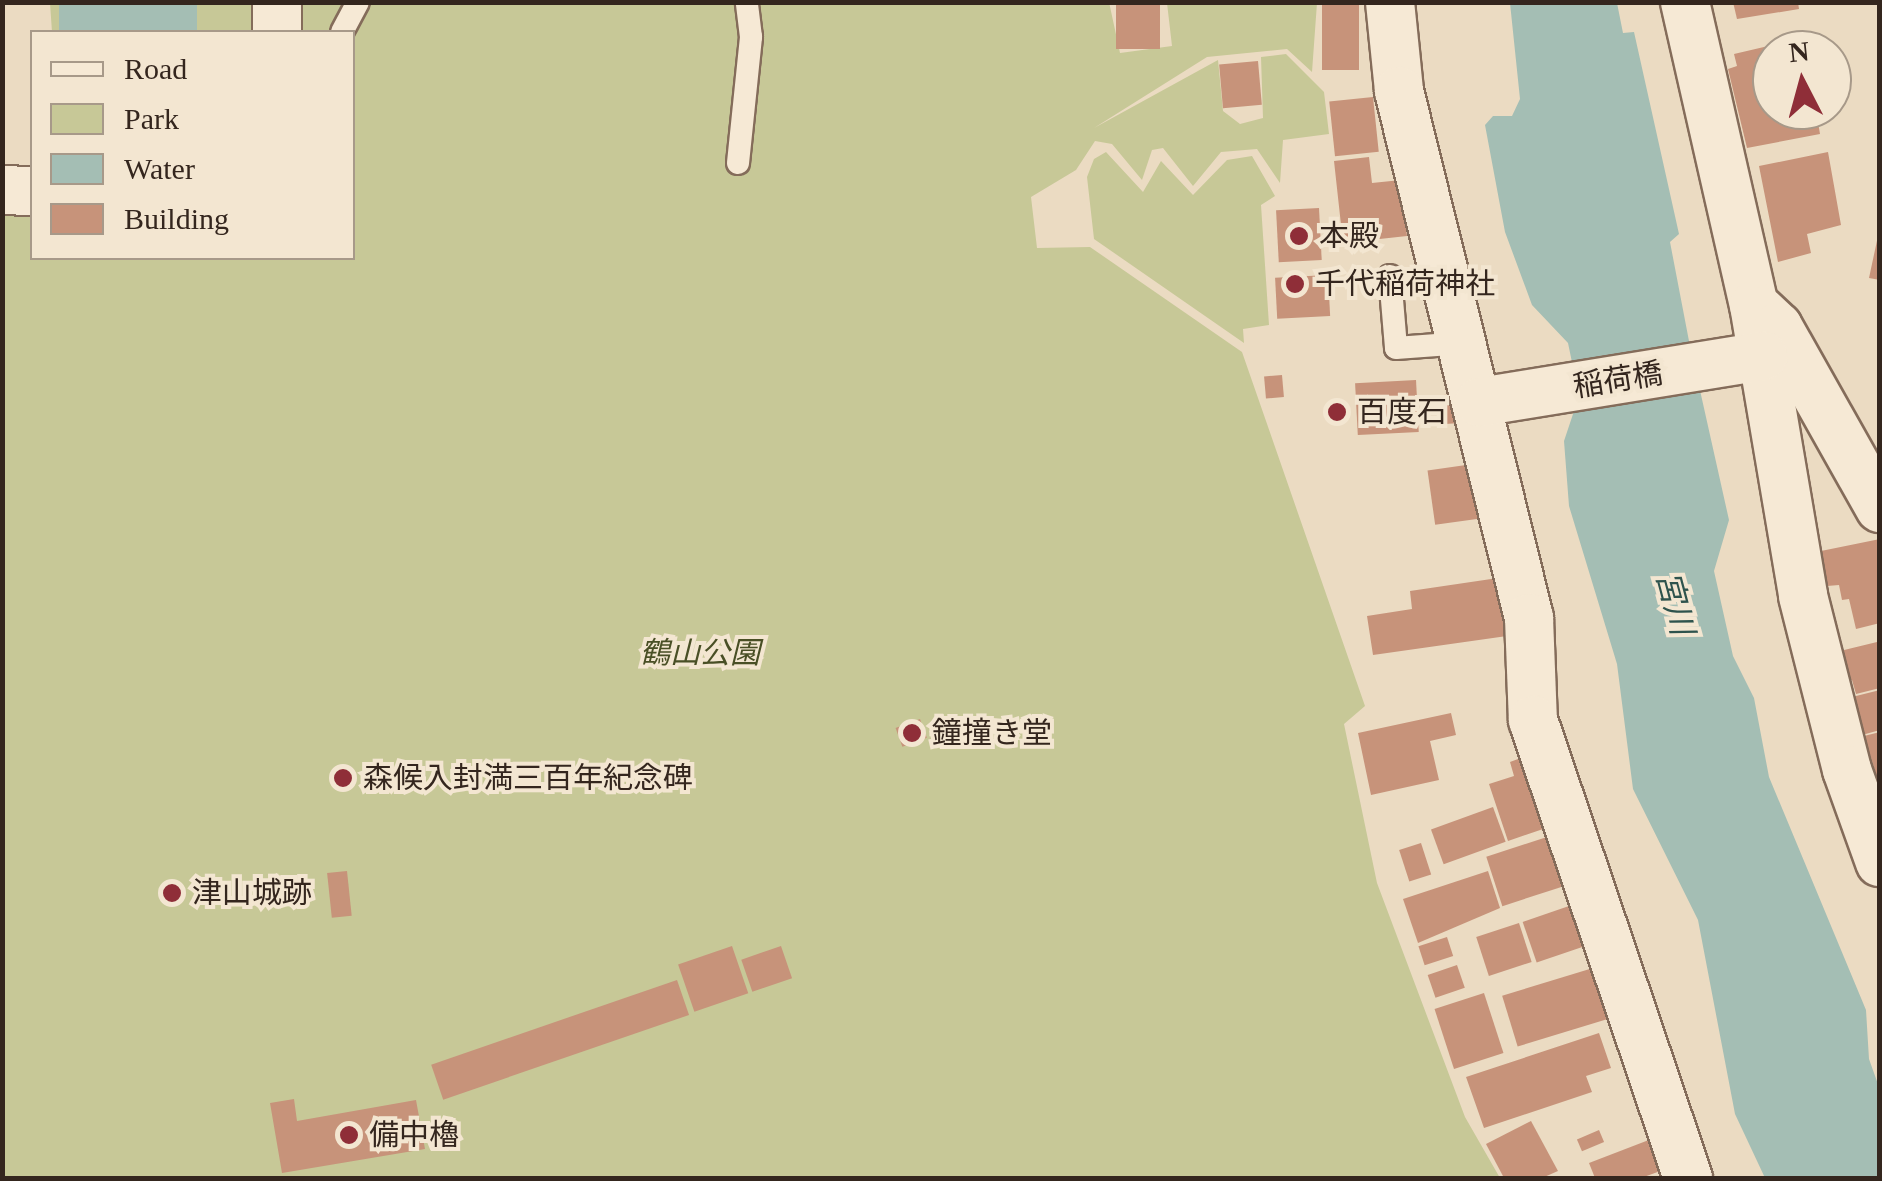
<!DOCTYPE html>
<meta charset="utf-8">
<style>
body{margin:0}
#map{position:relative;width:1882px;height:1181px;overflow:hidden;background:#ebdbc2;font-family:"Times New Roman","Noto Sans JP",serif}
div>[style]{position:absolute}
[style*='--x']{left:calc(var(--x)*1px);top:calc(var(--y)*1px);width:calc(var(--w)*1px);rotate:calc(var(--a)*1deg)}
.green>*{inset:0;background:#c7c897}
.water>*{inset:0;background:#a4beb4;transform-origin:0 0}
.building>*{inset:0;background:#c7937a;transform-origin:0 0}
.roads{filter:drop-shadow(2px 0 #846c5a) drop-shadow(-2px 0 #846c5a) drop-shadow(0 2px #846c5a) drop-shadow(0 -2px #846c5a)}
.service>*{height:22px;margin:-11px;padding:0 11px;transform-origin:11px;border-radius:11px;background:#f6e9d5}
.minor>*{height:48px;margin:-24px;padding:0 24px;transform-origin:24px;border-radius:24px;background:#f6e9d5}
.dots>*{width:28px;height:28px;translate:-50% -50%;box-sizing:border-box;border:5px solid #f3e6d1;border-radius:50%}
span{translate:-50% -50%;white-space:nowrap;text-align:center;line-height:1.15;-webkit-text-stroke:8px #f3e6d1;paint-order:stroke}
.poi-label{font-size:30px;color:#34261e}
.left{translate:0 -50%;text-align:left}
.street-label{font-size:30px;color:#34261e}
.park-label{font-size:30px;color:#494f25;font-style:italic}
.water-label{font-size:32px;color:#2e534d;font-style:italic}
.frame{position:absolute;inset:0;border:5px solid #34261e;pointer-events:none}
.legend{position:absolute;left:30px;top:30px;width:325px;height:230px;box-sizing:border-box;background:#f3e6d1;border:2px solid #a79989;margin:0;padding:12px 18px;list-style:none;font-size:30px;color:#34261e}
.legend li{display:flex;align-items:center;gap:20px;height:50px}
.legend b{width:50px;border:2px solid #a79989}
.north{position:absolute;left:1752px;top:30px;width:100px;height:100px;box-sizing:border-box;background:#f3e6d1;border:2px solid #a79989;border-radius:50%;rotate:354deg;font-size:28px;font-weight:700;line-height:40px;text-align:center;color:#34261e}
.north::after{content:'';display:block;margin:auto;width:35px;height:45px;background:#8f2e38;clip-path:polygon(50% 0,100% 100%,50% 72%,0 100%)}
</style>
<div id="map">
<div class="green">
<i style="clip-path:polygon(1109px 2px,1120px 53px,1172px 46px,1167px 3px,1317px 3px,1312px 72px,1287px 49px,1207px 57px,1094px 128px,1218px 60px,1223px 111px,1240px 124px,1263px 118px,1261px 57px,1286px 54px,1324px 92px,1329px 134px,1283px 140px,1280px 183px,1257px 149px,1221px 152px,1193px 186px,1163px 148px,1152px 150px,1142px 180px,1112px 144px,1095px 141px,1076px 170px,1031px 197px,1037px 248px,1090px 247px,1242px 352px,1365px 706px,1344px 724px,1377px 883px,1465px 1117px,1500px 1178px,3px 1178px,2px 210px,32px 210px,32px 258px,352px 258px,352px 32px,52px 32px,50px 3px)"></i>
<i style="clip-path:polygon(1106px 152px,1143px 192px,1161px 161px,1193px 195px,1227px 160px,1252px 156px,1275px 196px,1261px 205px,1269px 325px,1243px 329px,1244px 343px,1094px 239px,1087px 177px,1094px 159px)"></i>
</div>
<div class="water">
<i style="left:59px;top:3px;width:138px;height:29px"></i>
<i style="clip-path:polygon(1510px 3px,1617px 3px,1623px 33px,1634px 32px,1679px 234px,1670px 242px,1689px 341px,1729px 520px,1714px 571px,1733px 656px,1754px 698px,1769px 777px,1866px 1010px,1869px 1059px,1879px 1087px,1879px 1178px,1765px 1178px,1735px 1114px,1698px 920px,1633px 789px,1617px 664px,1569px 506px,1564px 441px,1579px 396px,1568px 343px,1532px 305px,1505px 232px,1485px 125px,1493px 116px,1512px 116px,1520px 99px)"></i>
</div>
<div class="building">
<i style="left:1116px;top:2px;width:44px;height:47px"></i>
<i style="left:1322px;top:2px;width:37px;height:68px"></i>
<i style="clip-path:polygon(1733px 2px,1798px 2px,1799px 9px,1737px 19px)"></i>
<i style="clip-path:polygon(1815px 35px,1818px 50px,1772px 50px,1772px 110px,1816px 110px,1820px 134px,1747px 148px,1728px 69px,1737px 66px,1734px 54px)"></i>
<i style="left:1258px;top:61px;width:44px;height:39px;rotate:85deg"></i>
<i style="left:1373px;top:97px;width:55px;height:44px;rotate:84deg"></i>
<i style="clip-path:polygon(1828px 152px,1841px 225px,1807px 234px,1811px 253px,1778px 262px,1759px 166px)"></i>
<i style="clip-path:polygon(1369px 157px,1372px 183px,1401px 180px,1407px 236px,1343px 243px,1334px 161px)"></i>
<i style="left:1319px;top:208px;width:52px;height:43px;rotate:87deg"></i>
<i style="clip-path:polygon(1878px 236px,1880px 236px,1880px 280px,1869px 278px)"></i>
<i style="left:1328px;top:275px;width:41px;height:53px;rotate:87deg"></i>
<i style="left:1282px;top:375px;width:22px;height:18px;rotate:85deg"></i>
<i style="left:1416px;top:380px;width:52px;height:61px;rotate:87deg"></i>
<i style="left:1458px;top:394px;width:29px;height:22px;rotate:86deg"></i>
<i style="left:1480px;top:463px;width:55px;height:53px;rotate:82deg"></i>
<i style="clip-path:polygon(1880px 539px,1880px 623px,1856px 629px,1849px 599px,1842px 600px,1839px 585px,1827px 586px,1821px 551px)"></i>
<i style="clip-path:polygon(1498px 578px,1507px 636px,1373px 655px,1367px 616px,1412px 609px,1410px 591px)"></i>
<i style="clip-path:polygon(1877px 642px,1880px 688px,1856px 694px,1852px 680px,1846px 680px,1840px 651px)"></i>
<i style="clip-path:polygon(1880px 690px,1880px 730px,1862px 735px,1852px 697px)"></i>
<i style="clip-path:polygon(1451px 713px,1456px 735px,1430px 741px,1439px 780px,1371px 795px,1358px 733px)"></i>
<i style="left:920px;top:719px;width:20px;height:26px;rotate:70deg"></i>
<i style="clip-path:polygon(1880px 732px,1880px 776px,1877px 777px,1864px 736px)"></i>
<i style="clip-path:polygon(1526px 756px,1549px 827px,1508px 841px,1489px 784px,1514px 776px,1510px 762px)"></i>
<i style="left:1493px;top:807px;width:37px;height:66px;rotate:70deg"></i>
<i style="left:1550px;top:836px;width:52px;height:67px;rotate:72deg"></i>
<i style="left:1421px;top:843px;width:33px;height:23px;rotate:72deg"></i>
<i style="left:347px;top:871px;width:45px;height:20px;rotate:84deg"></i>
<i style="clip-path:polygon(1488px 871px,1500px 908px,1418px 943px,1403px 899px)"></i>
<i style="left:1569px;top:906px;width:43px;height:49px;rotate:71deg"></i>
<i style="left:1519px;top:923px;width:41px;height:45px;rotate:72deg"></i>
<i style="left:1447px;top:937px;width:20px;height:30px;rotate:72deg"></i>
<i style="left:732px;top:946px;width:50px;height:57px;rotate:71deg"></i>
<i style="left:781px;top:946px;width:34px;height:42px;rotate:71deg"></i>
<i style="left:1457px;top:965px;width:24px;height:31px;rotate:71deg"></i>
<i style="left:1593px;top:968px;width:53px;height:95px;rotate:73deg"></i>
<i style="left:677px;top:980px;width:37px;height:260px;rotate:71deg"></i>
<i style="left:1484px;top:993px;width:63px;height:52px;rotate:72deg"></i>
<i style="clip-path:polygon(1599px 1033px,1611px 1068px,1586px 1076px,1592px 1092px,1484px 1128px,1466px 1077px)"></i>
<i style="clip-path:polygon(294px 1099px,297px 1121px,416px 1100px,425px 1149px,282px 1173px,270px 1103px)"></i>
<i style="clip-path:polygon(1531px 1121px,1558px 1171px,1542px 1178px,1504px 1178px,1486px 1144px)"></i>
<i style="left:1599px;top:1130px;width:13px;height:24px;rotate:67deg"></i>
<i style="clip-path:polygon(1654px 1138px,1666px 1169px,1641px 1178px,1595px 1178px,1589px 1163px)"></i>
</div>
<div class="roads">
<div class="service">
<i style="--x:342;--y:32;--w:34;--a:-62"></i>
<i style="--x:738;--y:163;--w:127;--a:-84.1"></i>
<i style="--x:751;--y:37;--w:35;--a:-97"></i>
<i style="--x:1390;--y:276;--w:72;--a:85.2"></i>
<i style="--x:1396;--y:348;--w:68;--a:-4.2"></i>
</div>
<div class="minor">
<i style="--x:1390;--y:2;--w:89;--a:84.2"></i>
<i style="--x:1399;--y:91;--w:543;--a:76.14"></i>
<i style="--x:1529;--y:618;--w:102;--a:87.8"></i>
<i style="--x:1533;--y:720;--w:484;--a:71.3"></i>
<i style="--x:1685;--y:2;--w:311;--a:77.2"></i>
<i style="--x:1754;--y:305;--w:295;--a:80.4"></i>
<i style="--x:1803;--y:596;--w:179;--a:75.8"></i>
<i style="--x:1847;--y:770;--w:98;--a:70.3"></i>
<i style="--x:277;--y:32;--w:30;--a:-90"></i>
<i style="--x:2;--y:190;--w:30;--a:2"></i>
<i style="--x:1761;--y:311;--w:23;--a:43"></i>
<i style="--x:1778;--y:327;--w:208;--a:60.6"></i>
<i style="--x:1479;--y:402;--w:288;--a:-9.2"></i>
</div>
</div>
<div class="dots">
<i style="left:1299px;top:236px;background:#8f2e38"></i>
<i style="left:1295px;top:284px;background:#8f2e38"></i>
<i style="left:1337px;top:412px;background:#8f2e38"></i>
<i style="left:912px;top:733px;background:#8f2e38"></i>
<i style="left:343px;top:778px;background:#8f2e38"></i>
<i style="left:172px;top:893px;background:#8f2e38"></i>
<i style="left:349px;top:1135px;background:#8f2e38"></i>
</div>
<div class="poi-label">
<span class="left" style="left:1319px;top:236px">本殿</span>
<span class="left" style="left:1315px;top:284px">千代稲荷神社</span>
<span class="left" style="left:1357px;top:412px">百度石</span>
<span class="left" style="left:932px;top:733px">鐘撞き堂</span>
<span class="left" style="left:363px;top:778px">森候入封満三百年紀念碑</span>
<span class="left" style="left:192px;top:893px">津山城跡</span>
<span class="left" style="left:369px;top:1135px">備中櫓</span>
</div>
<div class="street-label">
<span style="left:1618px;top:380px;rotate:-9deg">稲荷橋</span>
</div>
<div class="park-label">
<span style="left:700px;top:653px">鶴山公園</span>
</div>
<div class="water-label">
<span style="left:1675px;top:603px;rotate:75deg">宮川</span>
</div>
<div class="frame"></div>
<ul class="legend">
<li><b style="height:12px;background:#f6e9d5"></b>Road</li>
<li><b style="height:28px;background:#c7c897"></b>Park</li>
<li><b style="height:28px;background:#a4beb4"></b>Water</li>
<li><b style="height:28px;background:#c7937a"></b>Building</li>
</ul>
<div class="north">N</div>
</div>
